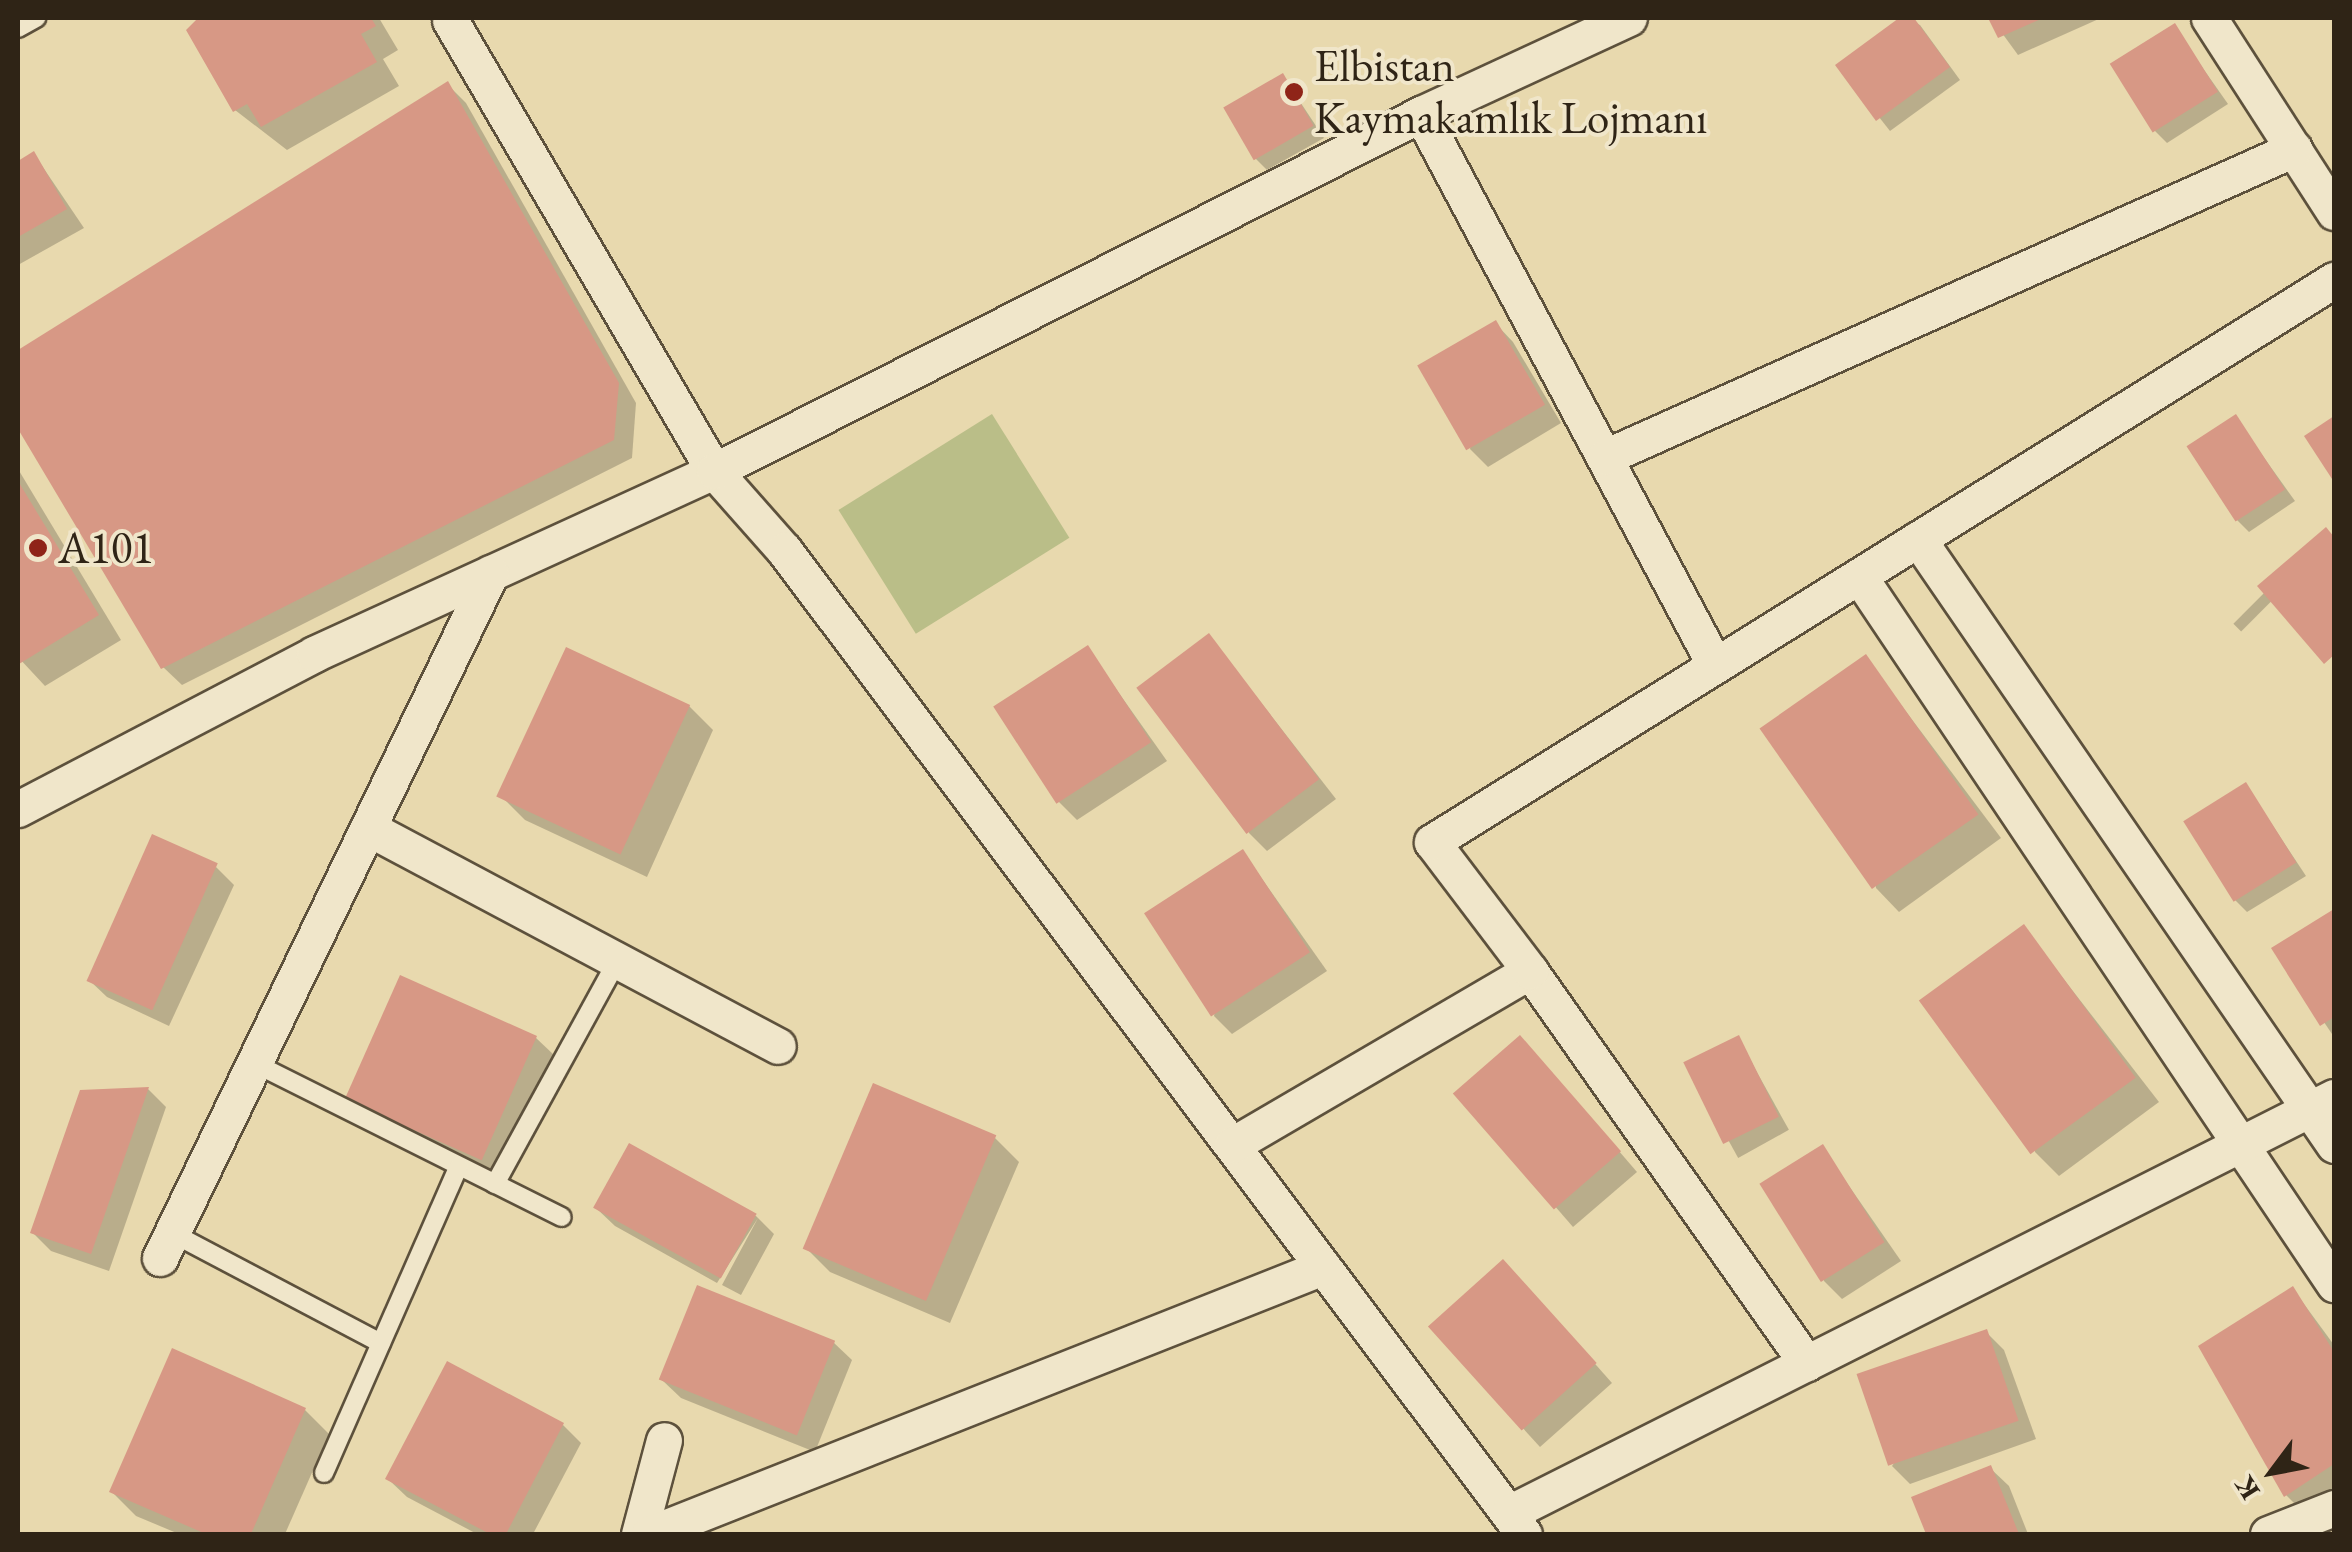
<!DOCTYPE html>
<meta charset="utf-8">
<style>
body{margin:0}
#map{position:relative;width:2352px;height:1552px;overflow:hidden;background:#e8d9ae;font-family:"EB Garamond",serif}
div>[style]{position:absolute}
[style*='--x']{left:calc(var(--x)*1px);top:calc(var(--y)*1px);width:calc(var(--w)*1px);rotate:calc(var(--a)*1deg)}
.green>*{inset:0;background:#babe88;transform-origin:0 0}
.shadow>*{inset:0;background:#0003;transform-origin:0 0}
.building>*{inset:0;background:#d79885;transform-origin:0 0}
.roads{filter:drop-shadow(2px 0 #5d513c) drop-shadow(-2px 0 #5d513c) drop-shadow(0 2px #5d513c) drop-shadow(0 -2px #5d513c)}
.service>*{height:18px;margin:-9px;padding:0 9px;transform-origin:9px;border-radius:9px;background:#f0e6ca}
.minor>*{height:35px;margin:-17.5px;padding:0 17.5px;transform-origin:17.5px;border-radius:17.5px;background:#f0e6ca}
.dots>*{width:28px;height:28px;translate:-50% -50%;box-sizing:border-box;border:5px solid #f0e6ca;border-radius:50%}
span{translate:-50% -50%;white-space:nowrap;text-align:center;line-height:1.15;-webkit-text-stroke:8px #f0e6ca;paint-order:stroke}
.poi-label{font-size:45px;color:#2f2416}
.left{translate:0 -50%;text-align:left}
.frame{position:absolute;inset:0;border:20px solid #2f2416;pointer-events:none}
.north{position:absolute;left:2222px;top:1422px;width:100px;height:100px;-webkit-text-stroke:8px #f0e6ca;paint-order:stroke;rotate:238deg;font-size:28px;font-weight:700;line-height:40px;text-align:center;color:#2f2416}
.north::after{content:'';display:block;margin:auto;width:35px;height:45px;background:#2f2416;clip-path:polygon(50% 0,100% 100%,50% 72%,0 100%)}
</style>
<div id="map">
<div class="green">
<i style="left:992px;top:414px;width:146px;height:181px;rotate:58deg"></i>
</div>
<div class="shadow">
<i style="clip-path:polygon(201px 18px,379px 18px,398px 50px,383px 59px,399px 86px,287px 150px,235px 110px)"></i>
<i style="clip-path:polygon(1903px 18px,1920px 25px,1960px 80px,1890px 131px,1838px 65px)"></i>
<i style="clip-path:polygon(1991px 18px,2101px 18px,2018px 55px)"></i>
<i style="clip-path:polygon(2174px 27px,2228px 104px,2167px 143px,2155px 131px)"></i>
<i style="clip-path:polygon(1283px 76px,1324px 138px,1267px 170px,1255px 158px)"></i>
<i style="clip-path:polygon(448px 85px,466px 103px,636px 403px,632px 458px,182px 685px,163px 667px,18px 425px,18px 353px)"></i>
<i style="clip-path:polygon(34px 154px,84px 228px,18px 265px,18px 164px)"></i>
<i style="clip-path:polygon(1495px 323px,1513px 342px,1561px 423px,1488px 467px,1470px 449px)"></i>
<i style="clip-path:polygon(2235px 417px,2295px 501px,2249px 532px,2237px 520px)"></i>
<i style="clip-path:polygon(18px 469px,121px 640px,45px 686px,18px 657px)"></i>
<i style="left:2326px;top:531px;width:11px;height:131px;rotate:45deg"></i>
<i style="clip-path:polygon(1209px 636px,1336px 799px,1267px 851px,1249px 833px)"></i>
<i style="clip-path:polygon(1087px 648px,1167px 761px,1077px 820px,1059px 802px)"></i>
<i style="clip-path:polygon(1865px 657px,2001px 838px,1899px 912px,1876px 888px)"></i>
<i style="clip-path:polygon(689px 706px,713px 730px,647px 877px,525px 820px,501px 796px)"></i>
<i style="clip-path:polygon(2246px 785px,2306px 876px,2247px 912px,2235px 900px)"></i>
<i style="clip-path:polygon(1243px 852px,1327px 971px,1232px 1034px,1214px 1016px)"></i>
<i style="clip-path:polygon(216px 867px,234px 885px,169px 1026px,107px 997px,88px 979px)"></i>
<i style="clip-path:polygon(2334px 912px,2334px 1037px,2275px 949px)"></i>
<i style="clip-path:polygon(2024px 928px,2159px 1102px,2059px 1176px,2035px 1152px)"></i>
<i style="clip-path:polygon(535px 1037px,554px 1055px,502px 1176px,368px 1118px,350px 1099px)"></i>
<i style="left:1738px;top:1038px;width:105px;height:58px;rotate:61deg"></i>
<i style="clip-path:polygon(1538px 1057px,1637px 1172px,1573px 1227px,1457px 1093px)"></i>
<i style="clip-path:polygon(148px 1089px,166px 1107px,109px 1271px,51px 1251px,33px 1233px,82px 1092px)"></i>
<i style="clip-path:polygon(995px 1138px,1019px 1162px,950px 1323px,830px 1272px,806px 1248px)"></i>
<i style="clip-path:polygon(1822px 1147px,1901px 1261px,1842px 1299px,1824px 1281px)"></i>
<i style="clip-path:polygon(596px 1208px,756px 1216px,774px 1234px,741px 1295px,722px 1285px,758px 1218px,717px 1283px,615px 1226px)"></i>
<i style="clip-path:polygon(1521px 1280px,1612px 1383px,1540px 1447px,1431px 1327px)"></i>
<i style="clip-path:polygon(2293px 1289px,2334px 1345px,2334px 1493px,2304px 1513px,2286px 1495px)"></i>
<i style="clip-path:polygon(1986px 1332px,2004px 1350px,2036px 1439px,1910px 1484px,1892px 1466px)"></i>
<i style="clip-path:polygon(833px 1342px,852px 1360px,815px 1452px,681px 1398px,662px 1380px)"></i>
<i style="clip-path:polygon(305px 1410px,329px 1434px,285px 1534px,179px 1534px,136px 1516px,112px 1492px)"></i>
<i style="clip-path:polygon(563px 1425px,581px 1443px,533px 1534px,477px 1534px,407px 1497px,388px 1479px)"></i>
<i style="clip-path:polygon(1990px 1468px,2009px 1486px,2028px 1534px,1929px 1534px,1914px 1498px)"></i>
</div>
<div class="building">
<i style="clip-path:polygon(198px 18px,371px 18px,376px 26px,361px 34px,377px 62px,261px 127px,247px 104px,233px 112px,186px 30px)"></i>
<i style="clip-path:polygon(1899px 18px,1914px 18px,1950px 67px,1876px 121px,1835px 65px)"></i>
<i style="clip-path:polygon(1988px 18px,2043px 18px,1998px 38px)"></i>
<i style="left:2175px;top:23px;width:81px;height:77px;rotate:58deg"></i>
<i style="left:1283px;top:73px;width:61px;height:69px;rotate:60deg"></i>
<i style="clip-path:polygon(448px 81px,619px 383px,614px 440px,161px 669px,18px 429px,18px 350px)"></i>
<i style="clip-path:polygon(34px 151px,67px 209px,18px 237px,18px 161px)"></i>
<i style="left:1496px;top:320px;width:98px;height:91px;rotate:60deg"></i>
<i style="left:2236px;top:414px;width:90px;height:59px;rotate:57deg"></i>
<i style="clip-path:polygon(2334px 416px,2334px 482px,2304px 436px)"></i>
<i style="clip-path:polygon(18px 481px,99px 615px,19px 664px,18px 662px)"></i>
<i style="clip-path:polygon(2326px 527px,2334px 537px,2334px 655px,2324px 664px,2257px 586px)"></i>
<i style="left:1209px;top:633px;width:183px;height:91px;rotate:53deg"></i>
<i style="left:1088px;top:645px;width:116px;height:113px;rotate:57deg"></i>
<i style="left:566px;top:647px;width:137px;height:165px;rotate:25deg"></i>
<i style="left:1866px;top:654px;width:196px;height:130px;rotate:55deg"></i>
<i style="left:2246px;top:782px;width:95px;height:74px;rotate:58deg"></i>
<i style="left:152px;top:834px;width:72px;height:161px;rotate:24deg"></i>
<i style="left:1243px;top:849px;width:123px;height:118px;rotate:57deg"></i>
<i style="clip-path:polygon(2334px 909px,2334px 1017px,2320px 1026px,2271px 948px)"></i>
<i style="left:2024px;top:924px;width:190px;height:130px;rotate:54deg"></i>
<i style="left:400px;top:975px;width:150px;height:136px;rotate:24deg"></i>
<i style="left:1520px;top:1035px;width:154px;height:89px;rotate:49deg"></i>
<i style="left:1739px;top:1035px;width:91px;height:62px;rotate:64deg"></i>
<i style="left:873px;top:1083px;width:134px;height:180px;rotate:23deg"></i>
<i style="clip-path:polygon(149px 1087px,91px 1254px,30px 1233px,80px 1090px)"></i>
<i style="left:629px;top:1143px;width:146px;height:74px;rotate:29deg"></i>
<i style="left:1823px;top:1144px;width:116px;height:75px;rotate:58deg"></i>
<i style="left:1503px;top:1259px;width:140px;height:101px;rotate:48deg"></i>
<i style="left:697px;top:1285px;width:149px;height:102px;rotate:22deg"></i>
<i style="clip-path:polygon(2293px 1286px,2334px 1352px,2334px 1464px,2284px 1497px,2198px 1346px)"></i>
<i style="left:1987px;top:1329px;width:97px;height:138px;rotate:71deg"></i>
<i style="clip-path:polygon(172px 1348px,306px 1408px,251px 1534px,206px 1534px,109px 1492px)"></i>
<i style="clip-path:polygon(447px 1361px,564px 1423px,506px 1534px,490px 1534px,385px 1479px)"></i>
<i style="clip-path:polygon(1991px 1465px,2019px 1534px,1926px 1534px,1911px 1497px)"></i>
</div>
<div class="roads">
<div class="service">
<i style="--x:18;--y:28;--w:21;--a:-29"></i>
<i style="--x:254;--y:1063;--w:344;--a:26.6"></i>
<i style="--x:495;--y:1184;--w:254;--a:-61.3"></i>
<i style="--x:172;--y:1233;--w:236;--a:27.8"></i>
<i style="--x:324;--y:1473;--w:335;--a:-66.3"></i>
</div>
<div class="minor">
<i style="--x:2209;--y:18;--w:231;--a:57.2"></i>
<i style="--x:450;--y:20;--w:523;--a:59.66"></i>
<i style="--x:714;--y:471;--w:106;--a:48.5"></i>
<i style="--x:784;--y:550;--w:1231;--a:53.06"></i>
<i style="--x:1421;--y:114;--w:625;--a:61.92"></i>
<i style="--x:1605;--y:457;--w:755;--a:-24.09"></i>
<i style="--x:1918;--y:539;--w:735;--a:55.53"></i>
<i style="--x:1859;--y:576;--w:853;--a:56.14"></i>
<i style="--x:18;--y:809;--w:334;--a:-27.6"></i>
<i style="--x:314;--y:654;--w:440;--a:-24.6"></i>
<i style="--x:714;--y:471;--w:792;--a:-26.79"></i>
<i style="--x:1421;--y:114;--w:229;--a:-24.8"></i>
<i style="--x:368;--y:828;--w:464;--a:28"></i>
<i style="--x:1530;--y:971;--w:480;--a:54.8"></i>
<i style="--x:1232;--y:1145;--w:345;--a:-30.3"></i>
<i style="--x:1530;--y:971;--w:162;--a:-127.2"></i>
<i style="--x:1432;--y:842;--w:1063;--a:-31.93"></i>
<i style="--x:160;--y:1258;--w:761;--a:-64.21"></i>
<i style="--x:1509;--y:1513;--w:924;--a:-26.76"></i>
<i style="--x:639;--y:1534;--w:97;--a:-75.1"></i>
<i style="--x:649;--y:1534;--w:725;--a:-21.61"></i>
<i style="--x:2268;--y:1534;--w:71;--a:-21.5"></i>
</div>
</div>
<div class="dots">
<i style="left:1294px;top:92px;background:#8f2418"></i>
<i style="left:38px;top:548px;background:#8f2418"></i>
</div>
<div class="poi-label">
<span class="left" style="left:1314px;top:92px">Elbistan<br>Kaymakamlık Lojmanı</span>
<span class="left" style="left:58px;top:548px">A101</span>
</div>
<div class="frame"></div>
<div class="north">K</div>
</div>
